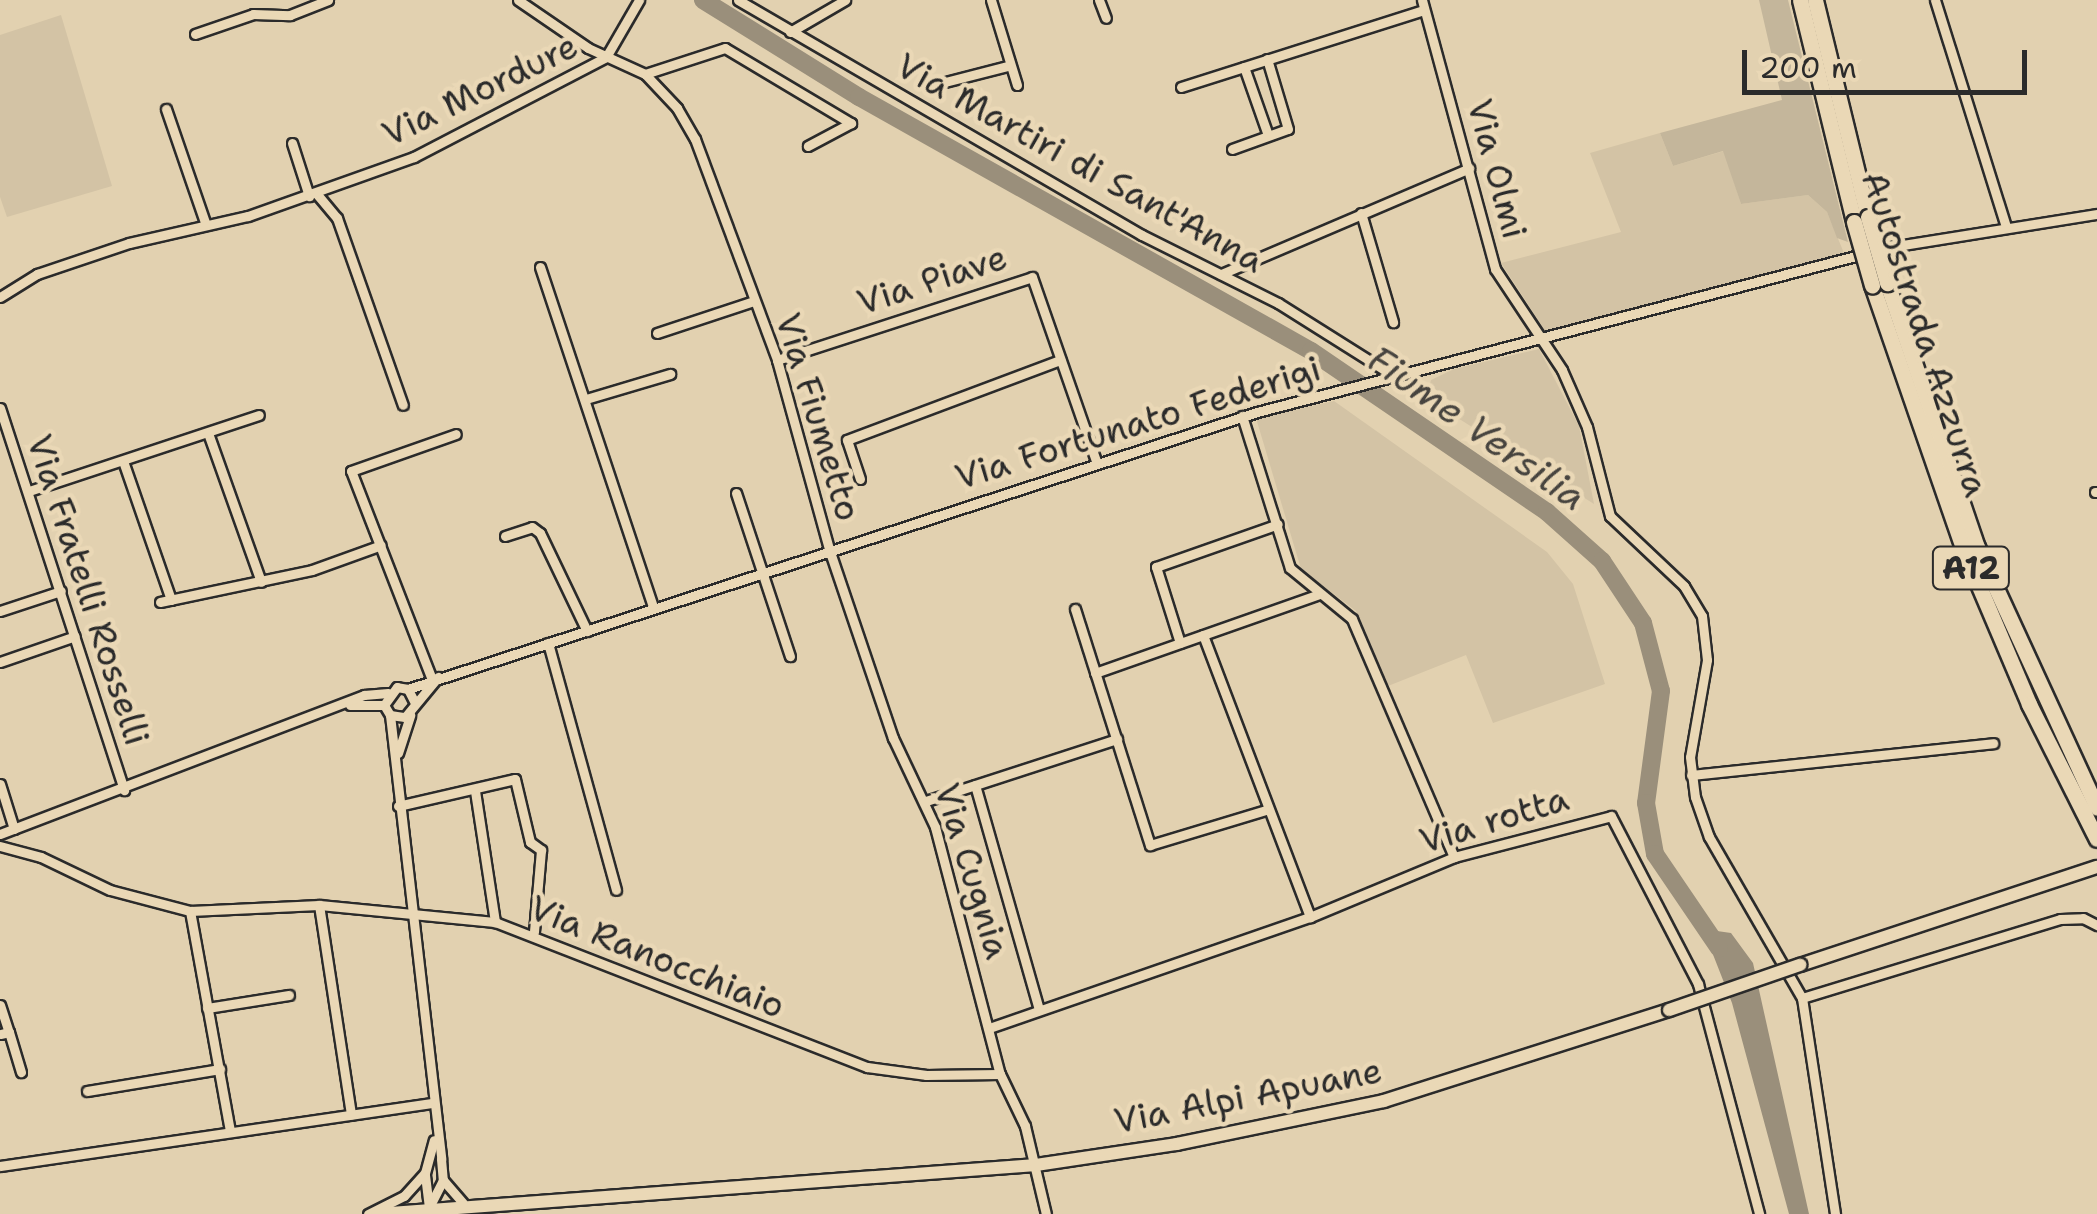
<!DOCTYPE html>
<style>
body{margin:0}
#map{position:relative;width:2097px;height:1214px;overflow:hidden;background:#e2d1b0;font-family:"Shantell Sans",sans-serif}
div>[style]{position:absolute}
[style*='--x']{left:calc(var(--x)*1px);top:calc(var(--y)*1px);width:calc(var(--w)*1px);rotate:calc(var(--a)*1deg)}
.built>*{inset:0;background:#d3c3a5}
.green>*{inset:0;background:#c4b69b}
.water>*{inset:0;background:#9a8f7b}
.river>*{height:18px;margin:-9px;padding:0 9px;transform-origin:9px;border-radius:9px;background:#9a8f7b}
.roads{filter:drop-shadow(2px 0 #2b2b2b) drop-shadow(-2px 0 #2b2b2b) drop-shadow(0 2px #2b2b2b) drop-shadow(0 -2px #2b2b2b)}
.minor>*{height:9px;margin:-4.5px;padding:0 4.5px;transform-origin:4.5px;border-radius:4.5px;background:#ead8b6}
.secondary>*{height:12px;margin:-6px;padding:0 6px;transform-origin:6px;border-radius:6px;background:#ead8b6}
.motorway>*{height:15px;margin:-7.5px;padding:0 7.5px;transform-origin:7.5px;border-radius:7.5px;background:#ead8b6}
.bridges{filter:drop-shadow(2px 0 #2b2b2b) drop-shadow(-2px 0 #2b2b2b) drop-shadow(0 2px #2b2b2b) drop-shadow(0 -2px #2b2b2b)}
.secondary-bridge>*{height:12px;margin:-6px;padding:0 6px;transform-origin:6px;border-radius:6px;background:#ead8b6}
.motorway-bridge>*{height:15px;margin:-7.5px;padding:0 7.5px;transform-origin:7.5px;border-radius:7.5px;background:#ead8b6}
span{translate:-50% -50%;white-space:nowrap;text-align:center;line-height:1.15;-webkit-text-stroke:9px #ead8b6;paint-order:stroke}
.shield-label span{padding:2px 8px;background:#ead8b6;border:2px solid;border-radius:8px;-webkit-text-stroke-width:0}
.shield-label{font-size:32px;color:#2b2b2b;font-weight:700}
.street-label{font-size:35px;color:#2b2b2b}
.water-label{font-size:38px;color:#47443f;font-style:italic}
.scale{position:absolute;left:1742px;top:50px;width:285px;height:45px;box-sizing:border-box;border:5px solid #2b2b2b;border-top:0;padding-left:12px;font-size:30px;line-height:35px;white-space:nowrap;color:#2b2b2b;-webkit-text-stroke:8px #ead8b6;paint-order:stroke}
</style>
<div id="map">
<div class="built">
<i style="clip-path:polygon(61px 15px,112px 186px,7px 217px,0 197px,0 35px)"></i>
<i style="clip-path:polygon(1660px 133px,1673px 166px,1724px 151px,1741px 204px,1808px 195px,1827px 212px,1846px 258px,1546px 332px,1501px 263px,1621px 232px,1590px 153px)"></i>
<i style="clip-path:polygon(1539px 349px,1579px 426px,1594px 504px,1426px 398px,1431px 380px,1454px 369px)"></i>
<i style="clip-path:polygon(1334px 401px,1547px 552px,1573px 584px,1605px 684px,1493px 723px,1466px 655px,1388px 686px,1356px 611px,1301px 569px,1256px 418px)"></i>
</div>
<div class="green">
<i style="clip-path:polygon(1759px 0,1788px 0,1848px 242px,1837px 238px,1827px 212px,1808px 195px,1741px 204px,1723px 151px,1673px 166px,1660px 133px,1782px 100px)"></i>
</div>
<div class="water">
<i style="clip-path:polygon(1703px 929px,1731px 933px,1753px 963px,1809px 1214px,1789px 1214px,1732px 1003px)"></i>
</div>
<div class="river">
<i style="--x:703;--y:0;--w:184;--a:31.9"></i>
<i style="--x:859;--y:97;--w:518;--a:29.33"></i>
<i style="--x:1311;--y:351;--w:286;--a:34.3"></i>
<i style="--x:1547;--y:512;--w:74;--a:41.7"></i>
<i style="--x:1602;--y:561;--w:74;--a:56.5"></i>
<i style="--x:1643;--y:623;--w:70;--a:75.2"></i>
<i style="--x:1661;--y:691;--w:113;--a:97.6"></i>
<i style="--x:1646;--y:803;--w:52;--a:80"></i>
<i style="--x:1655;--y:854;--w:114;--a:55.8"></i>
</div>
<div class="roads">
<div class="minor">
<i style="--x:518;--y:0;--w:85;--a:34.4"></i>
<i style="--x:588;--y:48;--w:63;--a:24.5"></i>
<i style="--x:645;--y:74;--w:47;--a:46.7"></i>
<i style="--x:677;--y:108;--w:36;--a:60"></i>
<i style="--x:695;--y:139;--w:236;--a:69.6"></i>
<i style="--x:777;--y:360;--w:196;--a:74.6"></i>
<i style="--x:829;--y:549;--w:200;--a:71.3"></i>
<i style="--x:893;--y:738;--w:98;--a:64.7"></i>
<i style="--x:935;--y:827;--w:255;--a:75.3"></i>
<i style="--x:1000;--y:1074;--w:58;--a:64.3"></i>
<i style="--x:1025;--y:1126;--w:90;--a:76.6"></i>
<i style="--x:738;--y:0;--w:467;--a:30.2"></i>
<i style="--x:1142;--y:235;--w:152;--a:26.6"></i>
<i style="--x:1278;--y:303;--w:137;--a:32.2"></i>
<i style="--x:991;--y:0;--w:89;--a:73"></i>
<i style="--x:1099;--y:0;--w:19;--a:69"></i>
<i style="--x:1422;--y:0;--w:279;--a:74.8"></i>
<i style="--x:1495;--y:269;--w:121;--a:56.4"></i>
<i style="--x:1562;--y:370;--w:62;--a:66.3"></i>
<i style="--x:1587;--y:427;--w:92;--a:75.5"></i>
<i style="--x:1610;--y:516;--w:102;--a:43.4"></i>
<i style="--x:1684;--y:586;--w:35;--a:59"></i>
<i style="--x:1702;--y:616;--w:44;--a:83.5"></i>
<i style="--x:1707;--y:660;--w:98;--a:99.9"></i>
<i style="--x:1690;--y:757;--w:40;--a:82.9"></i>
<i style="--x:1695;--y:797;--w:42;--a:70.7"></i>
<i style="--x:1709;--y:837;--w:186;--a:60"></i>
<i style="--x:1802;--y:998;--w:219;--a:81.3"></i>
<i style="--x:1935;--y:0;--w:235;--a:72.6"></i>
<i style="--x:790;--y:32;--w:64;--a:-30.2"></i>
<i style="--x:195;--y:34;--w:61;--a:-19"></i>
<i style="--x:253;--y:14;--w:37;--a:2"></i>
<i style="--x:290;--y:15;--w:41;--a:-21.5"></i>
<i style="--x:1244;--y:67;--w:72;--a:70.6"></i>
<i style="--x:645;--y:74;--w:84;--a:-18"></i>
<i style="--x:725;--y:48;--w:147;--a:30.8"></i>
<i style="--x:851;--y:123;--w:49;--a:151.9"></i>
<i style="--x:945;--y:82;--w:65;--a:-14.3"></i>
<i style="--x:1181;--y:87;--w:255;--a:-17.6"></i>
<i style="--x:166;--y:109;--w:120;--a:71"></i>
<i style="--x:292;--y:143;--w:56;--a:72.2"></i>
<i style="--x:1232;--y:149;--w:59;--a:-19.7"></i>
<i style="--x:1288;--y:129;--w:73;--a:-106.7"></i>
<i style="--x:316;--y:193;--w:33;--a:50"></i>
<i style="--x:337;--y:218;--w:198;--a:70.6"></i>
<i style="--x:1361;--y:213;--w:114;--a:73.6"></i>
<i style="--x:540;--y:267;--w:360;--a:71.6"></i>
<i style="--x:1221;--y:274;--w:270;--a:-23.1"></i>
<i style="--x:0;--y:297;--w:44;--a:-31.9"></i>
<i style="--x:37;--y:274;--w:97;--a:-18.6"></i>
<i style="--x:129;--y:243;--w:122;--a:-12.8"></i>
<i style="--x:248;--y:216;--w:176;--a:-19.6"></i>
<i style="--x:414;--y:157;--w:216;--a:-27.5"></i>
<i style="--x:606;--y:57;--w:66;--a:-59.9"></i>
<i style="--x:657;--y:333;--w:102;--a:-18.3"></i>
<i style="--x:777;--y:360;--w:268;--a:-18"></i>
<i style="--x:1032;--y:277;--w:195;--a:70.8"></i>
<i style="--x:586;--y:399;--w:88;--a:-16.6"></i>
<i style="--x:0;--y:408;--w:402;--a:72"></i>
<i style="--x:1242;--y:416;--w:159;--a:72.5"></i>
<i style="--x:1290;--y:568;--w:80;--a:39.4"></i>
<i style="--x:1352;--y:619;--w:259;--a:66.8"></i>
<i style="--x:208;--y:433;--w:158;--a:70.4"></i>
<i style="--x:123;--y:461;--w:147;--a:70.9"></i>
<i style="--x:860;--y:479;--w:41;--a:-108.4"></i>
<i style="--x:847;--y:440;--w:228;--a:-20.6"></i>
<i style="--x:29;--y:491;--w:242;--a:-18.3"></i>
<i style="--x:2095;--y:492;--w:2;--a:0"></i>
<i style="--x:736;--y:493;--w:172;--a:71.7"></i>
<i style="--x:505;--y:536;--w:28;--a:-18"></i>
<i style="--x:532;--y:527;--w:10;--a:37"></i>
<i style="--x:540;--y:533;--w:109;--a:64.4"></i>
<i style="--x:160;--y:602;--w:155;--a:-11.9"></i>
<i style="--x:312;--y:570;--w:73;--a:-19.9"></i>
<i style="--x:1075;--y:609;--w:248;--a:72.4"></i>
<i style="--x:1150;--y:845;--w:121;--a:-16.8"></i>
<i style="--x:0;--y:611;--w:64;--a:-18.2"></i>
<i style="--x:1203;--y:635;--w:302;--a:69.2"></i>
<i style="--x:548;--y:643;--w:256;--a:74.6"></i>
<i style="--x:1180;--y:643;--w:80;--a:-107.5"></i>
<i style="--x:1156;--y:567;--w:129;--a:-19.4"></i>
<i style="--x:0;--y:662;--w:79;--a:-19.1"></i>
<i style="--x:1095;--y:673;--w:238;--a:-19.4"></i>
<i style="--x:431;--y:677;--w:221;--a:-111.2"></i>
<i style="--x:351;--y:471;--w:111;--a:-19.4"></i>
<i style="--x:408;--y:689;--w:893;--a:-18.07"></i>
<i style="--x:1257;--y:412;--w:654;--a:-14.61"></i>
<i style="--x:1890;--y:247;--w:210;--a:-9.1"></i>
<i style="--x:415;--y:703;--w:16;--a:-117"></i>
<i style="--x:408;--y:689;--w:11;--a:-170"></i>
<i style="--x:397;--y:687;--w:22;--a:126"></i>
<i style="--x:384;--y:705;--w:12;--a:59"></i>
<i style="--x:390;--y:715;--w:15;--a:8"></i>
<i style="--x:405;--y:717;--w:52;--a:-50.5"></i>
<i style="--x:350;--y:705;--w:34;--a:0"></i>
<i style="--x:390;--y:715;--w:447;--a:83.4"></i>
<i style="--x:441;--y:1159;--w:21;--a:85"></i>
<i style="--x:443;--y:1180;--w:30;--a:117"></i>
<i style="--x:398;--y:753;--w:40;--a:-72"></i>
<i style="--x:1691;--y:775;--w:304;--a:-6"></i>
<i style="--x:0;--y:784;--w:47;--a:72.7"></i>
<i style="--x:975;--y:785;--w:233;--a:74.1"></i>
<i style="--x:475;--y:791;--w:133;--a:81.3"></i>
<i style="--x:926;--y:801;--w:201;--a:-18"></i>
<i style="--x:398;--y:806;--w:120;--a:-13"></i>
<i style="--x:515;--y:779;--w:65;--a:76.6"></i>
<i style="--x:530;--y:842;--w:14;--a:36"></i>
<i style="--x:541;--y:850;--w:82;--a:94.9"></i>
<i style="--x:0;--y:834;--w:390;--a:-20.9"></i>
<i style="--x:364;--y:695;--w:24;--a:-5"></i>
<i style="--x:0;--y:846;--w:42;--a:15"></i>
<i style="--x:41;--y:857;--w:76;--a:25.6"></i>
<i style="--x:110;--y:890;--w:83;--a:14.7"></i>
<i style="--x:190;--y:911;--w:129;--a:-2.7"></i>
<i style="--x:319;--y:905;--w:177;--a:5.5"></i>
<i style="--x:495;--y:922;--w:399;--a:21.3"></i>
<i style="--x:867;--y:1067;--w:60;--a:7.7"></i>
<i style="--x:926;--y:1075;--w:74;--a:-0.8"></i>
<i style="--x:319;--y:905;--w:212;--a:81.3"></i>
<i style="--x:190;--y:911;--w:224;--a:79.7"></i>
<i style="--x:1802;--y:998;--w:270;--a:-17"></i>
<i style="--x:2060;--y:919;--w:23;--a:-2"></i>
<i style="--x:2083;--y:918;--w:16;--a:27"></i>
<i style="--x:0;--y:1005;--w:28;--a:72"></i>
<i style="--x:9;--y:1032;--w:9;--a:167"></i>
<i style="--x:207;--y:1008;--w:83;--a:-9"></i>
<i style="--x:992;--y:1027;--w:336;--a:-19.1"></i>
<i style="--x:1310;--y:917;--w:156;--a:-22.6"></i>
<i style="--x:1454;--y:857;--w:162;--a:-14.6"></i>
<i style="--x:1611;--y:816;--w:189;--a:62.6"></i>
<i style="--x:1698;--y:984;--w:238;--a:75.1"></i>
<i style="--x:9;--y:1032;--w:42;--a:73.3"></i>
<i style="--x:87;--y:1091;--w:135;--a:-9.4"></i>
<i style="--x:0;--y:1166;--w:437;--a:-8.3"></i>
<i style="--x:425;--y:1175;--w:32;--a:83"></i>
<i style="--x:443;--y:1180;--w:30;--a:49"></i>
<i style="--x:368;--y:1214;--w:40;--a:-26.6"></i>
<i style="--x:404;--y:1196;--w:31;--a:-48"></i>
<i style="--x:425;--y:1173;--w:34;--a:-75"></i>
</div>
<div class="secondary">
<i style="--x:1800;--y:965;--w:313;--a:-18.3"></i>
<i style="--x:377;--y:1214;--w:661;--a:-4.25"></i>
<i style="--x:1036;--y:1165;--w:143;--a:-8.5"></i>
<i style="--x:1177;--y:1144;--w:211;--a:-11.7"></i>
<i style="--x:1384;--y:1101;--w:299;--a:-17.7"></i>
</div>
<div class="motorway">
<i style="--x:1800;--y:0;--w:228;--a:76.3"></i>
<i style="--x:1815;--y:0;--w:223;--a:76.3"></i>
<i style="--x:1887;--y:283;--w:279;--a:71.2"></i>
<i style="--x:1977;--y:547;--w:287;--a:65.3"></i>
<i style="--x:1872;--y:285;--w:284;--a:70.9"></i>
<i style="--x:1965;--y:553;--w:164;--a:67"></i>
<i style="--x:2029;--y:704;--w:151;--a:63.3"></i>
</div>
</div>
<div class="bridges">
<div class="secondary-bridge">
<i style="--x:1669;--y:1010;--w:139;--a:-19"></i>
</div>
<div class="motorway-bridge">
<i style="--x:1868;--y:217;--w:69;--a:73.9"></i>
<i style="--x:1854;--y:222;--w:66;--a:74.1"></i>
</div>
</div>
<div class="shield-label">
<span style="left:1971px;top:568px">A12</span>
</div>
<div class="street-label">
<span style="left:480px;top:90px;rotate:-26deg">Via Mordure</span>
<span style="left:1080px;top:163px;rotate:29deg">Via Martiri di Sant'Anna</span>
<span style="left:1497px;top:169px;rotate:75deg">Via Olmi</span>
<span style="left:932px;top:280px;rotate:-18deg">Via Piave</span>
<span style="left:1925px;top:334px;rotate:72deg">Autostrada Azzurra</span>
<span style="left:818px;top:417px;rotate:73deg">Via Fiumetto</span>
<span style="left:1138px;top:423px;rotate:-17deg">Via Fortunato Federigi</span>
<span style="left:88px;top:590px;rotate:72deg">Via Fratelli Rosselli</span>
<span style="left:1494px;top:820px;rotate:-17deg">Via rotta</span>
<span style="left:972px;top:871px;rotate:73deg">Via Cugnia</span>
<span style="left:657px;top:957px;rotate:22deg">Via Ranocchiaio</span>
<span style="left:1248px;top:1096px;rotate:-11deg">Via Alpi Apuane</span>
</div>
<div class="water-label">
<span style="left:1477px;top:428px;rotate:35deg">Fiume Versilia</span>
</div>
<div class="scale">200 m</div>
</div>
